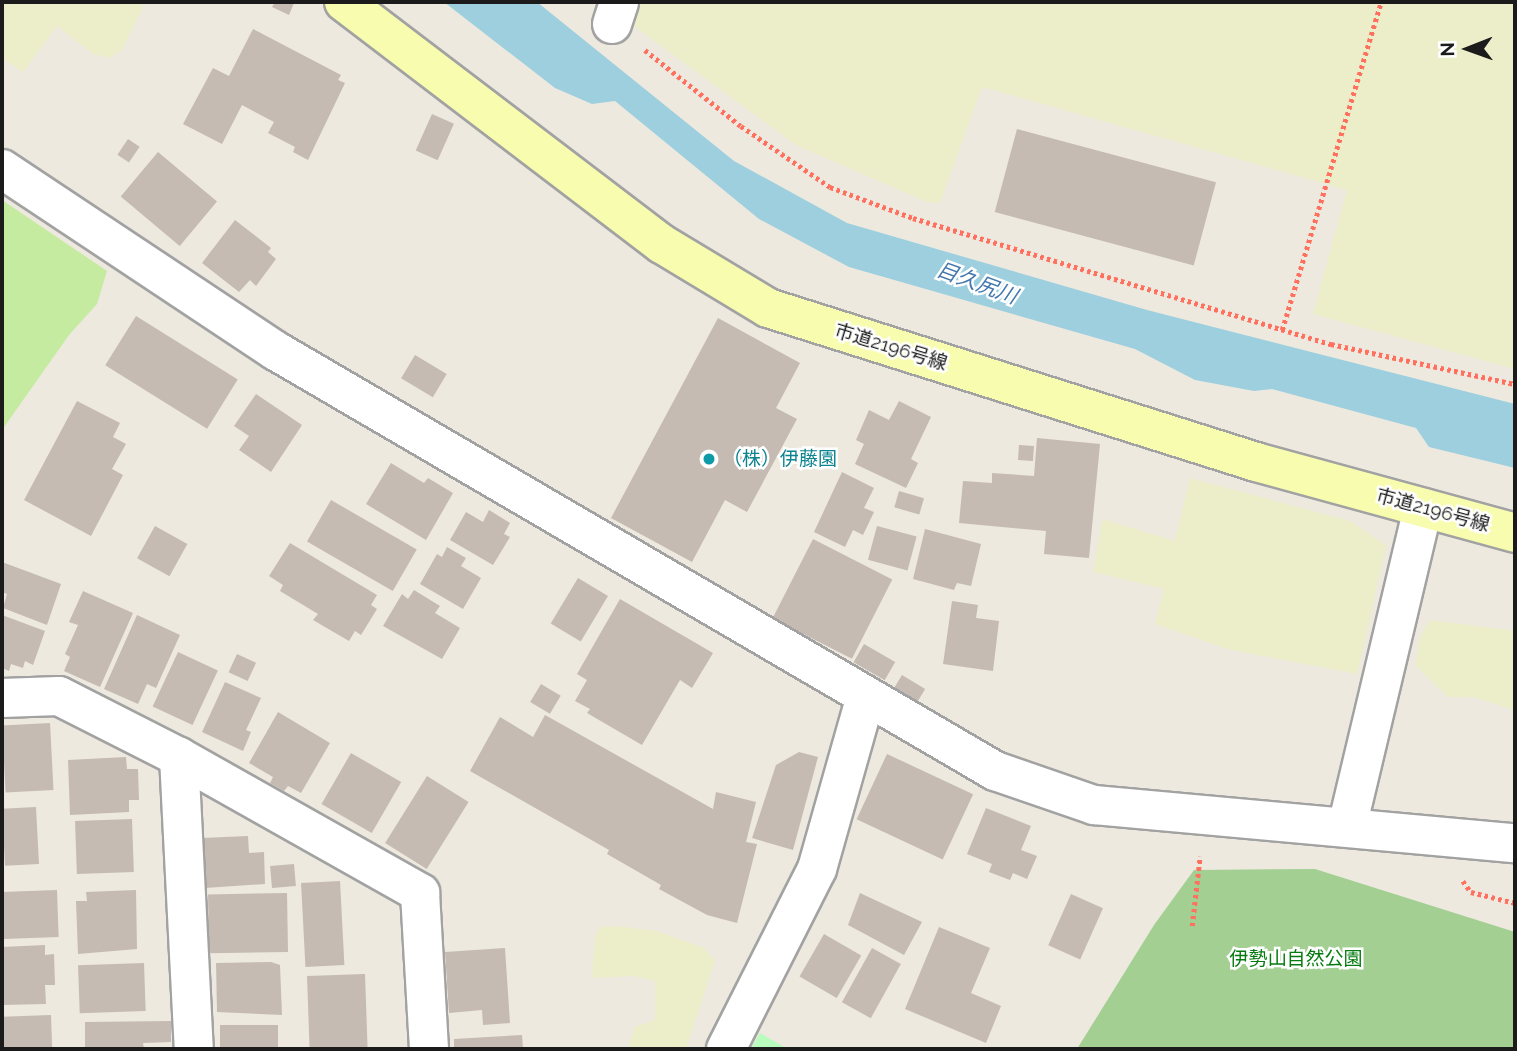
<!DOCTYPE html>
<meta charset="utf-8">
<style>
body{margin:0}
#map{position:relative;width:1517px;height:1051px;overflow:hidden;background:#ede9df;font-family:Raleway,"Noto Sans JP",sans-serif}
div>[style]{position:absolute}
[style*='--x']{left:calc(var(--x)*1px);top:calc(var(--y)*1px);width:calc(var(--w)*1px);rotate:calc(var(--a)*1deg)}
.farmland>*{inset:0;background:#ebeec9}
.grass>*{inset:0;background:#c5eba1}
.forest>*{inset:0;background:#a3cf92}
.park>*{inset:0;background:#b8fcbe}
.water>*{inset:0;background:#9dcfde}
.building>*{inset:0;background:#c5bbb3;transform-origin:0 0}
.path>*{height:4.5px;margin-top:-2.25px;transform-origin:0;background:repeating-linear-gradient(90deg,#ff705f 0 3.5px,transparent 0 7px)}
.roads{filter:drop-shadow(2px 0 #a2a2a2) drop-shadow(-2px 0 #a2a2a2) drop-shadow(0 2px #a2a2a2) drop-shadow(0 -2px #a2a2a2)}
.street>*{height:38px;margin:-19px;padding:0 19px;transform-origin:19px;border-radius:19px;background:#fff}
.secondary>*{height:38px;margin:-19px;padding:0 19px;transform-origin:19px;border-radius:19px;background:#f8fcae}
.dots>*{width:19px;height:19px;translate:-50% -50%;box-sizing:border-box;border:4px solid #fff;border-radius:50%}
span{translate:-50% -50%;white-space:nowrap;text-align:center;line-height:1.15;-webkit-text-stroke:5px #fff;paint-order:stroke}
.street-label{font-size:19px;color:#1b1b1b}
.culture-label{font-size:19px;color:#0d838f}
.left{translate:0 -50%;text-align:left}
.park-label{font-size:19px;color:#067c10}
.water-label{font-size:21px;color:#4478ae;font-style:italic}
.frame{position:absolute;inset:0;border:4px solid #1b1b1b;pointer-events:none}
.north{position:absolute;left:1433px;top:14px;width:70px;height:70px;-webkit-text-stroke:5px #fff;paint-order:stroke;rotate:269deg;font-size:19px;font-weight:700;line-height:28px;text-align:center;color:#1b1b1b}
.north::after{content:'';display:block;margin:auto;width:24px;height:32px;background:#1b1b1b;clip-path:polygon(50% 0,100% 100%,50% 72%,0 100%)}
</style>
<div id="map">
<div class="farmland">
<i style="clip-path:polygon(2px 2px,139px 2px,143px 7px,122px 50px,109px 58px,93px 54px,57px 26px,23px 72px,2px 58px)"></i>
<i style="clip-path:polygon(601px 2px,1515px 2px,1515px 369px,1313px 314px,1347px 190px,982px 87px,940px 203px,927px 202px,796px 145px)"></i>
<i style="clip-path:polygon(1190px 478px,1350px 521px,1386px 545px,1357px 674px,1227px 649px,1155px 624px,1164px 589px,1093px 572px,1103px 519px,1175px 541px)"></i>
<i style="clip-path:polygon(1430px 620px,1515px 631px,1515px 710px,1473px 697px,1448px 697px,1416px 666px,1420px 637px)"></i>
<i style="clip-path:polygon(615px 926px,657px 931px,704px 948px,715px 960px,686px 1049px,628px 1049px,635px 1027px,655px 1020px,655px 981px,633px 976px,592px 978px,595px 937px,601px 927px)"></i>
</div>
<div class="grass">
<i style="clip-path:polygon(2px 200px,107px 271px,97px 304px,69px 335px,2px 430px)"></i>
</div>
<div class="forest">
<i style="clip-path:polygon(1315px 869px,1515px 932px,1515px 1049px,1077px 1049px,1154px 925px,1194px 870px)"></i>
</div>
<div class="park">
<i style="clip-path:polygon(760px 1033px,788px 1049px,751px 1049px)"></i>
</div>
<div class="water">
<i style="clip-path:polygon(444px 2px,537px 2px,734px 161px,847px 223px,1147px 310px,1515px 404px,1515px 468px,1429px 447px,1416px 428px,1272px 389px,1254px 391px,1195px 380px,1135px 349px,849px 267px,759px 219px,615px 101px,592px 104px,555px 88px)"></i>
</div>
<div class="building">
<i style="clip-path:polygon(275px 2px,294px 3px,289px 15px,272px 7px)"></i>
<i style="clip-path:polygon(253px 29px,341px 75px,338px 80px,345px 83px,308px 160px,293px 152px,295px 147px,268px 133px,274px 122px,242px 105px,222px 144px,183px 124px,213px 68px,229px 76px)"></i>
<i style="left:432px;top:114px;width:24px;height:40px;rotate:24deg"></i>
<i style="left:1017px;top:129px;width:206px;height:86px;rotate:15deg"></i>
<i style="left:128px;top:139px;width:14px;height:19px;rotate:34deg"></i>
<i style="left:158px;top:152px;width:77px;height:58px;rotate:40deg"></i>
<i style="clip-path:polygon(235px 220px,271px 248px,268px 252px,276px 259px,256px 286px,250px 280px,239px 292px,202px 263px)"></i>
<i style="left:136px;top:316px;width:120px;height:58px;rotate:32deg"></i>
<i style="clip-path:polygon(718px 318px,800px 363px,776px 408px,797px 419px,747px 512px,725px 500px,692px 562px,611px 518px)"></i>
<i style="left:415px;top:355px;width:37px;height:27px;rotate:31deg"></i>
<i style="clip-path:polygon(256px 394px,302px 425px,271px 472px,239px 450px,249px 436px,234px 426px)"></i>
<i style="clip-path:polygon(77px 401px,120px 423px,113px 437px,126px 444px,112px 469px,123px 475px,91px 536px,24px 500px)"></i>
<i style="clip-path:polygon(899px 401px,931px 417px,911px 459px,918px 463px,906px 488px,855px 464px,864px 444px,856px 440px,869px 410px,889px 420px)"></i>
<i style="clip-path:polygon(1037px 438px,1100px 444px,1089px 558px,1044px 554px,1046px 531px,959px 523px,963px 481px,992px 483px,992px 473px,1034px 476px)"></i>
<i style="left:1019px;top:445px;width:15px;height:15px;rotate:4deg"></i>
<i style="clip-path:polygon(391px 463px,424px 483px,428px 478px,453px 493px,426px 540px,366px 504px)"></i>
<i style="clip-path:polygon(842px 472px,874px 488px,864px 508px,874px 512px,863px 535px,853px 530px,845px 547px,814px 532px)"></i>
<i style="left:899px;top:491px;width:26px;height:17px;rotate:16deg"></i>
<i style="left:331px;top:500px;width:99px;height:48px;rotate:30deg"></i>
<i style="clip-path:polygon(489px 510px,510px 523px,504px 534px,510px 537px,493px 565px,450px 540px,466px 512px,483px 522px)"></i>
<i style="left:155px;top:526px;width:37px;height:37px;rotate:29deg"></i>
<i style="left:877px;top:526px;width:41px;height:35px;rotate:15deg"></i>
<i style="clip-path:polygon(925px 529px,981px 544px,971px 586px,957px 583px,954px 590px,913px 579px)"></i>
<i style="left:813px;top:539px;width:89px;height:89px;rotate:27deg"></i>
<i style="clip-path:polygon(290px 543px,377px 595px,371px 605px,377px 609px,361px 635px,355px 631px,349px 641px,313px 620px,318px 614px,280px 591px,283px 585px,269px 576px)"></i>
<i style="clip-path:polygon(447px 547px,466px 558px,461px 566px,481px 578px,463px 609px,420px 584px,437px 554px,442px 557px)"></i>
<i style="clip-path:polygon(2px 562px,61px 584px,47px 625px,3px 608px,7px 594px,2px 592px)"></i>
<i style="left:578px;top:578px;width:35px;height:53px;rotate:31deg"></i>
<i style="clip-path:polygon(414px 590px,440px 606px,435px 613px,460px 628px,442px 659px,383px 626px,402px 594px,408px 599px)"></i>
<i style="clip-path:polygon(83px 591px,133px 613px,100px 687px,64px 671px,70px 657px,65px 654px,78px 625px,69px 622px)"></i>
<i style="clip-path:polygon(620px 599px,713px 653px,692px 688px,680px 680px,642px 745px,587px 713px,590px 709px,575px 701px,587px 680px,577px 674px)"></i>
<i style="clip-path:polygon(952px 601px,978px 605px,976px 618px,999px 621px,993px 671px,943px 664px)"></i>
<i style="clip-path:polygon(2px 615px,45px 631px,33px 665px,25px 661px,23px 668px,11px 664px,9px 671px,2px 668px)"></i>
<i style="clip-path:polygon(137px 615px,180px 635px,156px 688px,147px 684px,138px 704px,104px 689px)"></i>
<i style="left:864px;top:644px;width:36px;height:21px;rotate:30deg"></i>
<i style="left:178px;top:652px;width:44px;height:60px;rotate:25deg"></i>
<i style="left:237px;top:654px;width:21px;height:20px;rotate:25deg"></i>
<i style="left:902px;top:675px;width:27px;height:17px;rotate:31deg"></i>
<i style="clip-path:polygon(225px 682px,261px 698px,246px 730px,251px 732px,243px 751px,202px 732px)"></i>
<i style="left:541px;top:684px;width:23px;height:21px;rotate:31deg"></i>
<i style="clip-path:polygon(278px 712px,330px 743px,301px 793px,288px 786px,284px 791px,270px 783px,273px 777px,249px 763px)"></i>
<i style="clip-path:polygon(545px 715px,713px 809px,716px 792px,756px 802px,746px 842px,757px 844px,737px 923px,707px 915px,659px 889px,661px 885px,607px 854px,609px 850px,470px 771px,500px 717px,533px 737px)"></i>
<i style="left:50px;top:723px;width:67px;height:48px;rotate:87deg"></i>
<i style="clip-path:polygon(799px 752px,818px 757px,793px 850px,752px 838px,776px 765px)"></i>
<i style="left:351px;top:753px;width:58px;height:59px;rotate:30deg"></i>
<i style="left:887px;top:754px;width:95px;height:72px;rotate:25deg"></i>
<i style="clip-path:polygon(126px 757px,127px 769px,138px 769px,139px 800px,129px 800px,129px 812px,70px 815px,68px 760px)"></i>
<i style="left:427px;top:776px;width:49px;height:79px;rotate:32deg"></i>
<i style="left:36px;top:807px;width:57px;height:34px;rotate:87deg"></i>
<i style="clip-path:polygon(986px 808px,1031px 826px,1021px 850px,1037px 856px,1027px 879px,1013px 873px,1010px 880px,989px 872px,992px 864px,967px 854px)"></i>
<i style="left:132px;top:819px;width:53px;height:57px;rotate:88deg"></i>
<i style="clip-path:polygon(248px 836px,249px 853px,264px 852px,265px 884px,205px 888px,202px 838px)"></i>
<i style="left:294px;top:864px;width:22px;height:24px;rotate:85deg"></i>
<i style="left:340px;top:881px;width:84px;height:39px;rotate:87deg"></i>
<i style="left:57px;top:890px;width:47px;height:55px;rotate:88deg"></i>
<i style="clip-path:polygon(136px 890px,137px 949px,78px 954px,76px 901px,87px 901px,86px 892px)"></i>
<i style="left:287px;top:893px;width:59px;height:79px;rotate:89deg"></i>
<i style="clip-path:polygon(860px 893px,922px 922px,904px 955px,848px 925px)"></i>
<i style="left:1071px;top:894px;width:35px;height:56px;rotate:24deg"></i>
<i style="clip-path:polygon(939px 927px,990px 948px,971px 993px,1001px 1006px,986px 1043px,905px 1009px)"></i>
<i style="left:824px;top:934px;width:43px;height:49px;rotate:30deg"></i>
<i style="clip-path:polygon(45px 945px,45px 955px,54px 954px,55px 985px,45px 985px,46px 1004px,2px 1005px,2px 947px)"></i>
<i style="clip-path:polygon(505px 948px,510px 1023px,483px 1025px,482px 1010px,449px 1013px,445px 952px)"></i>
<i style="left:872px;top:948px;width:33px;height:62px;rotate:29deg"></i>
<i style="clip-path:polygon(271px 962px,280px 965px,282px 1015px,217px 1012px,216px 963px)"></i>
<i style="left:144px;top:963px;width:48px;height:66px;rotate:88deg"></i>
<i style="left:365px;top:974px;width:74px;height:58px;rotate:88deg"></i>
<i style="left:51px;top:1015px;width:34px;height:49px;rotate:88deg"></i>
<i style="clip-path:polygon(171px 1021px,171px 1042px,143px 1043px,144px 1049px,85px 1049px,85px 1022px)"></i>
<i style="left:220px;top:1025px;width:58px;height:24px"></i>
<i style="clip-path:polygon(522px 1035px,523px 1049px,454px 1049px,454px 1039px)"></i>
</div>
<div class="path">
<i style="--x:645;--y:50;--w:122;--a:38.4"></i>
<i style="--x:741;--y:126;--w:108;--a:34.4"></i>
<i style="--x:830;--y:187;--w:89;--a:20.5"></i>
<i style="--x:913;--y:218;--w:437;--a:16.8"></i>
<i style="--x:1331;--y:344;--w:188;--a:12.3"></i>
<i style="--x:1282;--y:330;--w:343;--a:-73.2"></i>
<i style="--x:1463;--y:881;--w:14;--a:54"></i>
<i style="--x:1471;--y:892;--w:45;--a:14"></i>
<i style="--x:1192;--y:926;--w:70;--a:-83.5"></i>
</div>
<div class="roads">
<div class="street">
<i style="--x:612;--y:24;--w:23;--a:-72"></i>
<i style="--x:2;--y:169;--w:329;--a:33.6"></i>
<i style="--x:276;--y:351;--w:833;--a:30.29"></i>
<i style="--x:995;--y:771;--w:105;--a:19"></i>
<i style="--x:1094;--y:805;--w:423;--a:5.2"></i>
<i style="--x:2;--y:698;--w:57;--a:-2"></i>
<i style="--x:59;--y:696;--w:135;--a:26.9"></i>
<i style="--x:179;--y:757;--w:277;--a:29.4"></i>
<i style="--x:420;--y:893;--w:156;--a:86.7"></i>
<i style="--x:179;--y:757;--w:292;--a:87.1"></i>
<i style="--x:1347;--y:827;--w:328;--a:-76.6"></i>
<i style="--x:726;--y:1049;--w:202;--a:-63.2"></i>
<i style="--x:817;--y:869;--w:177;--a:-74.2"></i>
</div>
<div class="secondary">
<i style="--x:344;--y:2;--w:400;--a:37.3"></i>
<i style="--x:662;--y:244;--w:124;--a:31.1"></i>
<i style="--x:768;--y:308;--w:512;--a:17.51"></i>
<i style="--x:1256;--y:462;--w:269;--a:15.3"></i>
</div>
</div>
<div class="dots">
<i style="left:709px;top:459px;background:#0f9aa8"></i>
</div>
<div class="street-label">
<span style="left:891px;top:347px;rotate:17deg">市道2196号線</span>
<span style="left:1433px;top:510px;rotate:15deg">市道2196号線</span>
</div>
<div class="culture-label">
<span class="left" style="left:723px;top:459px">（株）伊藤園</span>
</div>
<div class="park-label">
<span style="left:1296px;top:959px">伊勢山自然公園</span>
</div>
<div class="water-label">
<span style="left:977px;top:283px;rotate:20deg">目久尻川</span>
</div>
<div class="frame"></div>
<div class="north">N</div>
</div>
